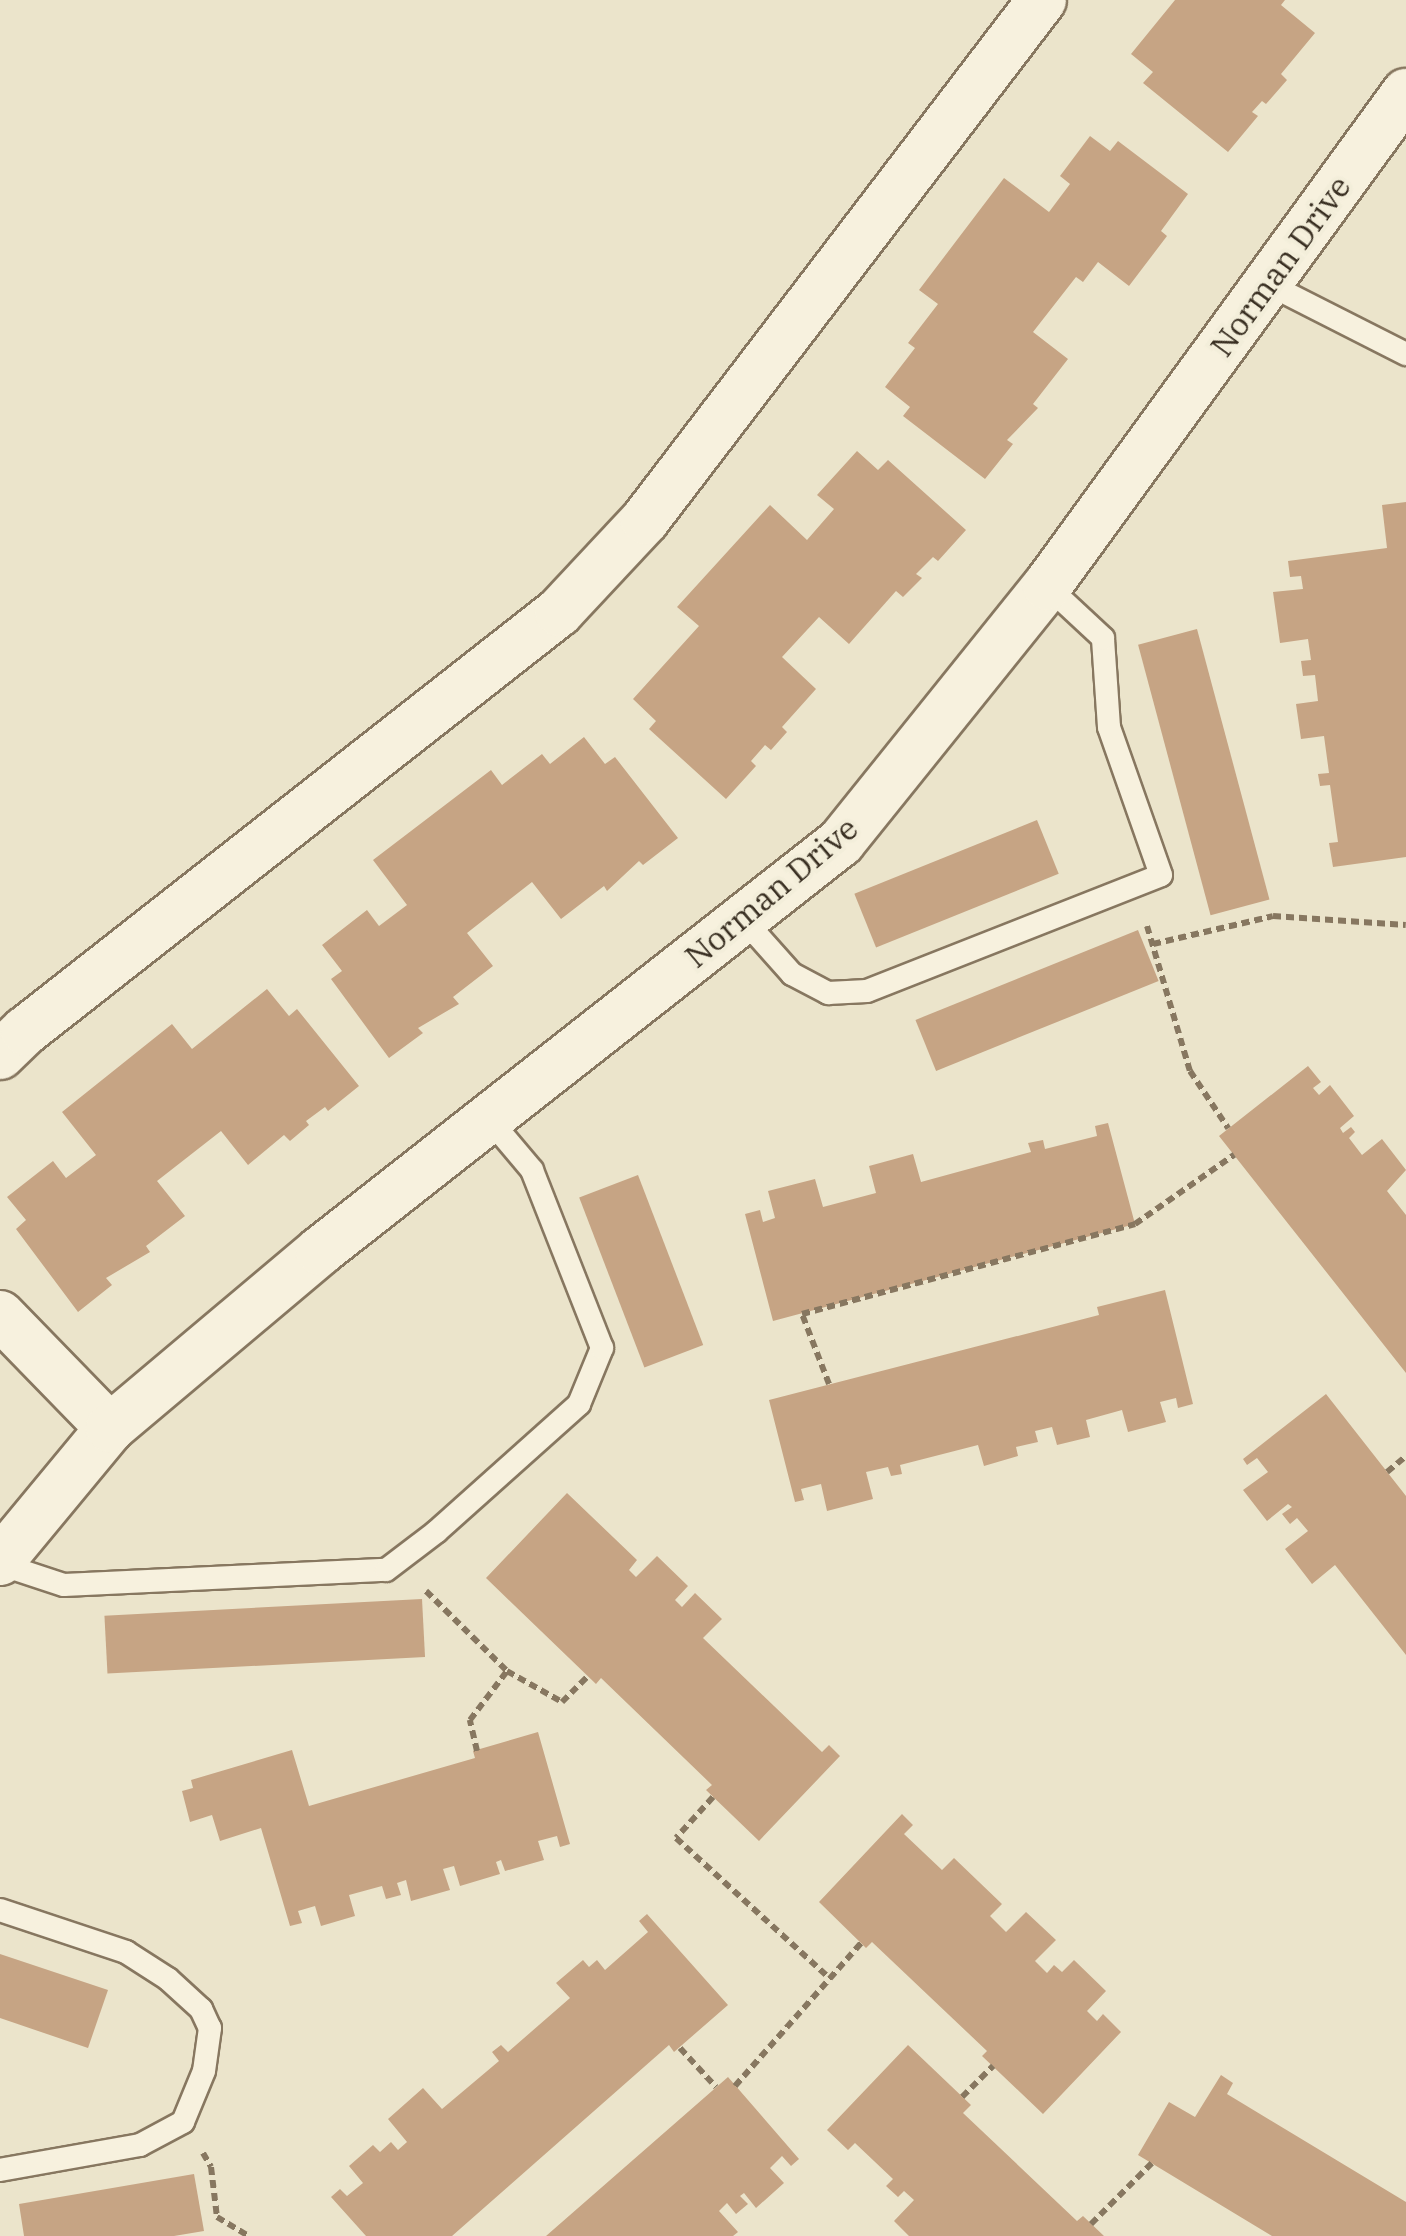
<!DOCTYPE html>
<style>
body{margin:0}
#map{position:relative;width:1406px;height:2236px;overflow:hidden;background:#ebe4cb;font-family:"IBM Plex Serif",serif}
div>[style]{position:absolute}
[style*='--x']{left:calc(var(--x)*1px);top:calc(var(--y)*1px);width:calc(var(--w)*1px);rotate:calc(var(--a)*1deg)}
.building>*{inset:0;background:#c6a484;transform-origin:0 0}
.path>*{height:6px;margin-top:-3px;transform-origin:0;background:repeating-linear-gradient(90deg,#877760 0 8px,transparent 0 13px)}
.roads{filter:drop-shadow(2px 0 #877760) drop-shadow(-2px 0 #877760) drop-shadow(0 2px #877760) drop-shadow(0 -2px #877760)}
.service>*{height:22px;margin:-11px;padding:0 11px;transform-origin:11px;border-radius:11px;background:#f7f1de}
.minor>*{height:48px;margin:-24px;padding:0 24px;transform-origin:24px;border-radius:24px;background:#f7f1de}
span{translate:-50% -50%;white-space:nowrap;text-align:center;line-height:1.15;-webkit-text-stroke:8px #f3eeda;paint-order:stroke}
.street-label{font-size:32px;color:#392f22}
</style>
<div id="map">
<div class="building">
<i style="clip-path:polygon(1175px 0,1285px 0,1281px 5px,1315px 33px,1281px 74px,1287px 80px,1266px 104px,1262px 101px,1252px 112px,1258px 116px,1228px 152px,1143px 83px,1153px 72px,1131px 54px)"></i>
<i style="clip-path:polygon(1090px 136px,1110px 151px,1118px 141px,1188px 194px,1161px 231px,1167px 236px,1129px 286px,1098px 262px,1083px 282px,1076px 277px,1033px 332px,1068px 359px,1033px 404px,1038px 408px,1007px 440px,1013px 444px,985px 479px,903px 416px,910px 407px,885px 387px,915px 348px,908px 343px,938px 304px,919px 290px,1004px 178px,1049px 212px,1070px 184px,1060px 176px)"></i>
<i style="clip-path:polygon(857px 451px,878px 470px,888px 460px,966px 530px,938px 561px,933px 557px,916px 574px,922px 578px,903px 597px,896px 591px,849px 644px,819px 617px,782px 657px,816px 689px,782px 727px,787px 732px,771px 750px,765px 745px,751px 761px,756px 766px,726px 799px,649px 729px,656px 721px,633px 699px,699px 626px,677px 607px,770px 505px,807px 540px,834px 509px,817px 495px)"></i>
<i style="clip-path:polygon(1406px 502px,1406px 857px,1333px 867px,1329px 843px,1338px 842px,1330px 785px,1320px 786px,1318px 774px,1329px 773px,1324px 736px,1301px 739px,1296px 704px,1318px 701px,1315px 675px,1303px 676px,1301px 661px,1311px 660px,1308px 639px,1280px 643px,1273px 592px,1303px 589px,1301px 576px,1290px 577px,1288px 561px,1387px 548px,1382px 505px)"></i>
<i style="left:1197px;top:629px;width:280px;height:61px;rotate:75deg"></i>
<i style="clip-path:polygon(584px 737px,605px 764px,615px 757px,678px 838px,643px 865px,639px 861px,607px 891px,604px 886px,561px 919px,532px 882px,467px 933px,493px 966px,453px 997px,459px 1004px,418px 1028px,423px 1033px,389px 1058px,331px 979px,342px 971px,322px 945px,367px 910px,379px 926px,407px 905px,373px 860px,491px 770px,502px 785px,542px 754px,550px 764px)"></i>
<i style="left:1037px;top:820px;width:58px;height:197px;rotate:68deg"></i>
<i style="left:1138px;top:930px;width:55px;height:240px;rotate:68deg"></i>
<i style="clip-path:polygon(267px 989px,289px 1016px,297px 1009px,359px 1086px,328px 1111px,325px 1107px,306px 1121px,309px 1125px,290px 1141px,284px 1135px,248px 1165px,221px 1131px,157px 1181px,185px 1216px,146px 1246px,150px 1252px,106px 1278px,112px 1285px,78px 1312px,16px 1229px,26px 1220px,7px 1197px,53px 1161px,66px 1178px,96px 1155px,62px 1112px,172px 1024px,192px 1049px)"></i>
<i style="clip-path:polygon(1308px 1066px,1321px 1082px,1313px 1088px,1319px 1095px,1330px 1085px,1354px 1116px,1340px 1128px,1343px 1133px,1351px 1127px,1355px 1132px,1349px 1138px,1362px 1155px,1382px 1139px,1406px 1170px,1387px 1191px,1406px 1215px,1406px 1373px,1219px 1136px)"></i>
<i style="clip-path:polygon(1108px 1123px,1135px 1224px,773px 1321px,745px 1214px,760px 1210px,763px 1222px,775px 1218px,768px 1191px,815px 1179px,823px 1207px,876px 1193px,869px 1166px,913px 1154px,921px 1182px,1031px 1152px,1028px 1143px,1043px 1140px,1045px 1149px,1097px 1136px,1095px 1126px)"></i>
<i style="left:638px;top:1175px;width:182px;height:63px;rotate:69deg"></i>
<i style="clip-path:polygon(1165px 1290px,1193px 1404px,1178px 1408px,1176px 1398px,1160px 1402px,1166px 1422px,1128px 1432px,1122px 1410px,1086px 1420px,1090px 1437px,1057px 1445px,1052px 1427px,1035px 1431px,1038px 1442px,1016px 1447px,1018px 1456px,984px 1466px,978px 1445px,900px 1465px,902px 1474px,891px 1476px,888px 1467px,866px 1472px,873px 1499px,827px 1511px,821px 1484px,801px 1489px,804px 1500px,795px 1502px,769px 1400px,1099px 1315px,1097px 1307px)"></i>
<i style="clip-path:polygon(1326px 1394px,1406px 1496px,1406px 1655px,1335px 1565px,1312px 1584px,1285px 1549px,1308px 1531px,1297px 1518px,1290px 1524px,1282px 1514px,1292px 1507px,1288px 1504px,1267px 1521px,1243px 1490px,1268px 1472px,1257px 1458px,1247px 1465px,1243px 1459px)"></i>
<i style="clip-path:polygon(567px 1493px,637px 1560px,629px 1570px,636px 1577px,657px 1556px,688px 1586px,675px 1600px,682px 1607px,695px 1593px,722px 1619px,703px 1638px,822px 1752px,829px 1745px,840px 1756px,759px 1841px,706px 1790px,712px 1785px,601px 1678px,596px 1684px,486px 1578px)"></i>
<i style="left:422px;top:1599px;width:58px;height:318px;rotate:87deg"></i>
<i style="clip-path:polygon(538px 1732px,570px 1844px,560px 1847px,557px 1836px,538px 1841px,544px 1860px,505px 1871px,501px 1860px,496px 1862px,500px 1874px,460px 1886px,454px 1866px,443px 1869px,450px 1890px,411px 1901px,406px 1880px,397px 1883px,401px 1895px,386px 1899px,382px 1886px,349px 1895px,355px 1916px,321px 1926px,315px 1906px,298px 1911px,302px 1923px,290px 1926px,261px 1828px,220px 1841px,212px 1815px,190px 1822px,182px 1791px,193px 1788px,191px 1780px,292px 1750px,309px 1806px,475px 1758px,473px 1751px)"></i>
<i style="clip-path:polygon(902px 1814px,913px 1825px,904px 1834px,942px 1870px,954px 1858px,1002px 1904px,990px 1916px,1006px 1932px,1026px 1912px,1056px 1940px,1035px 1961px,1047px 1973px,1054px 1965px,1062px 1972px,1074px 1960px,1106px 1991px,1087px 2011px,1097px 2021px,1103px 2014px,1121px 2032px,1043px 2114px,982px 2056px,987px 2051px,872px 1942px,866px 1948px,819px 1902px)"></i>
<i style="clip-path:polygon(647px 1914px,728px 2005px,674px 2052px,669px 2045px,452px 2236px,366px 2236px,331px 2197px,340px 2189px,347px 2196px,363px 2183px,349px 2166px,373px 2145px,380px 2152px,391px 2142px,398px 2150px,407px 2142px,388px 2119px,423px 2088px,442px 2109px,499px 2061px,492px 2052px,501px 2045px,508px 2052px,570px 1998px,556px 1983px,583px 1960px,589px 1967px,597px 1960px,605px 1970px,648px 1932px,639px 1921px)"></i>
<i style="clip-path:polygon(0 1954px,108px 1990px,88px 2048px,0 2018px)"></i>
<i style="clip-path:polygon(908px 2045px,971px 2105px,963px 2113px,1077px 2221px,1083px 2216px,1104px 2236px,909px 2236px,894px 2221px,914px 2200px,904px 2191px,898px 2197px,886px 2186px,893px 2179px,855px 2143px,848px 2150px,827px 2130px)"></i>
<i style="clip-path:polygon(1221px 2075px,1233px 2083px,1227px 2094px,1406px 2202px,1406px 2236px,1272px 2236px,1138px 2155px,1169px 2102px,1195px 2117px)"></i>
<i style="clip-path:polygon(728px 2077px,799px 2159px,791px 2166px,782px 2156px,770px 2168px,784px 2183px,756px 2208px,744px 2193px,740px 2196px,748px 2204px,736px 2214px,727px 2203px,719px 2211px,738px 2232px,733px 2236px,546px 2236px)"></i>
<i style="clip-path:polygon(194px 2174px,204px 2231px,174px 2236px,24px 2236px,19px 2204px)"></i>
</div>
<div class="path">
<i style="--x:1147;--y:926;--w:151;--a:73.5"></i>
<i style="--x:1190;--y:1071;--w:69;--a:56.3"></i>
<i style="--x:1153;--y:944;--w:123;--a:-13.1"></i>
<i style="--x:1273;--y:916;--w:133;--a:3.9"></i>
<i style="--x:829;--y:1384;--w:75;--a:-111.1"></i>
<i style="--x:802;--y:1314;--w:345;--a:-15.1"></i>
<i style="--x:1135;--y:1224;--w:121;--a:-34.9"></i>
<i style="--x:1387;--y:1472;--w:25;--a:-40"></i>
<i style="--x:426;--y:1591;--w:114;--a:44.6"></i>
<i style="--x:507;--y:1671;--w:63;--a:29.4"></i>
<i style="--x:562;--y:1702;--w:37;--a:-45"></i>
<i style="--x:477;--y:1751;--w:32;--a:-103"></i>
<i style="--x:470;--y:1720;--w:61;--a:-52.9"></i>
<i style="--x:713;--y:1797;--w:55;--a:132.1"></i>
<i style="--x:676;--y:1838;--w:205;--a:42.4"></i>
<i style="--x:680;--y:2048;--w:53;--a:47.3"></i>
<i style="--x:735;--y:2086;--w:191;--a:-48.6"></i>
<i style="--x:962;--y:2097;--w:44;--a:-45"></i>
<i style="--x:203;--y:2153;--w:16;--a:60"></i>
<i style="--x:211;--y:2167;--w:50;--a:83.2"></i>
<i style="--x:217;--y:2217;--w:37;--a:31"></i>
<i style="--x:1091;--y:2224;--w:86;--a:-45"></i>
</div>
<div class="roads">
<div class="service">
<i style="--x:1268;--y:284;--w:155;--a:26.9"></i>
<i style="--x:743;--y:919;--w:74;--a:48.3"></i>
<i style="--x:792;--y:974;--w:41;--a:27.8"></i>
<i style="--x:828;--y:993;--w:39;--a:-3"></i>
<i style="--x:867;--y:991;--w:316;--a:-21.5"></i>
<i style="--x:1161;--y:875;--w:157;--a:-109.4"></i>
<i style="--x:1109;--y:727;--w:89;--a:-93.9"></i>
<i style="--x:1103;--y:638;--w:76;--a:-137.1"></i>
<i style="--x:0;--y:1564;--w:67;--a:18.2"></i>
<i style="--x:64;--y:1585;--w:322;--a:-2.7"></i>
<i style="--x:386;--y:1570;--w:63;--a:-37.2"></i>
<i style="--x:436;--y:1532;--w:192;--a:-41.8"></i>
<i style="--x:579;--y:1404;--w:61;--a:-67.7"></i>
<i style="--x:602;--y:1348;--w:191;--a:-111.5"></i>
<i style="--x:532;--y:1170;--w:67;--a:-130.1"></i>
<i style="--x:0;--y:1910;--w:133;--a:18.4"></i>
<i style="--x:126;--y:1952;--w:50;--a:32.7"></i>
<i style="--x:168;--y:1979;--w:45;--a:42.3"></i>
<i style="--x:201;--y:2009;--w:21;--a:65"></i>
<i style="--x:210;--y:2028;--w:43;--a:97.9"></i>
<i style="--x:204;--y:2071;--w:55;--a:112.4"></i>
<i style="--x:183;--y:2122;--w:49;--a:151.9"></i>
<i style="--x:140;--y:2145;--w:142;--a:169.9"></i>
</div>
<div class="minor">
<i style="--x:0;--y:1055;--w:35;--a:-44"></i>
<i style="--x:25;--y:1031;--w:679;--a:-38.12"></i>
<i style="--x:559;--y:612;--w:126;--a:-46.9"></i>
<i style="--x:645;--y:520;--w:654;--a:-52.64"></i>
<i style="--x:0;--y:1315;--w:158;--a:45.8"></i>
<i style="--x:0;--y:1561;--w:173;--a:-50.4"></i>
<i style="--x:110;--y:1428;--w:275;--a:-40.1"></i>
<i style="--x:320;--y:1251;--w:662;--a:-38.13"></i>
<i style="--x:841;--y:842;--w:329;--a:-51.2"></i>
<i style="--x:1047;--y:586;--w:610;--a:-53.94"></i>
</div>
</div>
<div class="street-label">
<span style="left:1280px;top:266px;rotate:-54deg">Norman Drive</span>
<span style="left:771px;top:892px;rotate:-40deg">Norman Drive</span>
</div>
</div>
